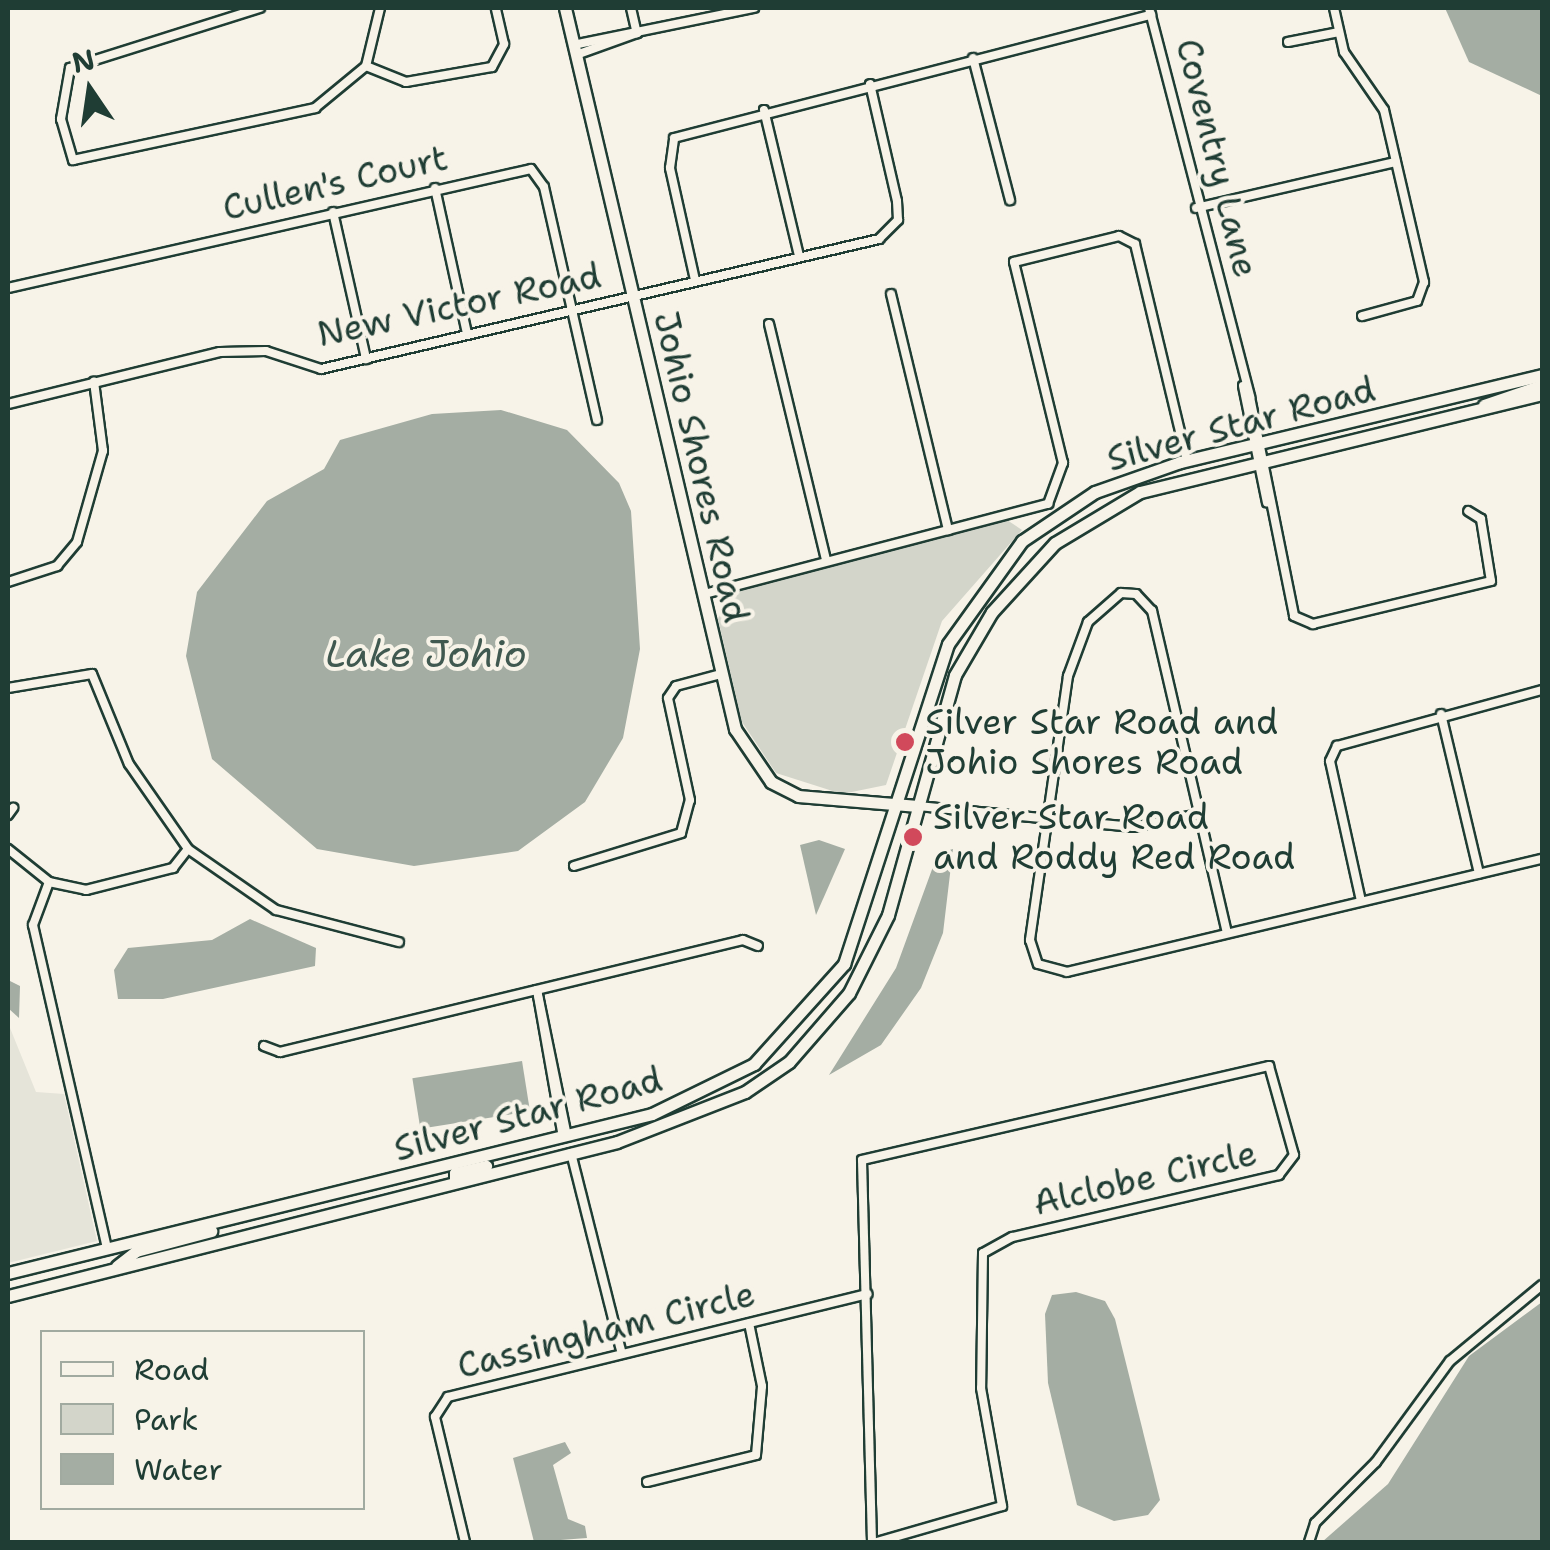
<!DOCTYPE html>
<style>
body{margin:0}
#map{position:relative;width:1550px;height:1550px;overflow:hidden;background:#f7f3e8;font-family:"Shantell Sans",sans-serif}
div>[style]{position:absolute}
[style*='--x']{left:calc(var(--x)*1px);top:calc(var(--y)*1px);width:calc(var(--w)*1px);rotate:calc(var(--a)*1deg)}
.built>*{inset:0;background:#e5e4d9}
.green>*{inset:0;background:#d3d5ca}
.water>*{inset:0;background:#a4ada3;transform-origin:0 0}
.roads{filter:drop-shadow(2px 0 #1f3d34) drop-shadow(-2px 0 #1f3d34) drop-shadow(0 2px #1f3d34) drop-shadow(0 -2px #1f3d34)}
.street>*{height:8px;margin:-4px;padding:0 4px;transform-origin:4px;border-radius:4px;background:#f7f3e8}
.secondary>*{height:11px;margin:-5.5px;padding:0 5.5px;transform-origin:5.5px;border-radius:5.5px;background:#f7f3e8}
.dots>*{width:28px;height:28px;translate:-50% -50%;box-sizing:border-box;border:5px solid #f7f3e8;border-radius:50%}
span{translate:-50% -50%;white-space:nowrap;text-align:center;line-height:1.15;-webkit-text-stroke:8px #f7f3e8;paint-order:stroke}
.street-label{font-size:35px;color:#1f3d34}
.poi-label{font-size:35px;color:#1f3d34}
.left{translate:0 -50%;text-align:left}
.water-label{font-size:38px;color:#405950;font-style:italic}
.frame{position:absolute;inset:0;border:10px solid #1f3d34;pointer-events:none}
.legend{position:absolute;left:40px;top:1330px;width:325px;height:180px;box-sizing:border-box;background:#f7f3e8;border:2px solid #a1aaa0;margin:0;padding:12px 18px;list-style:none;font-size:30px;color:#1f3d34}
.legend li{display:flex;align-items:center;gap:20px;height:50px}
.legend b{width:50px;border:2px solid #a1aaa0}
.north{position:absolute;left:40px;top:40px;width:100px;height:100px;-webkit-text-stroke:8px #f7f3e8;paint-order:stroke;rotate:347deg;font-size:28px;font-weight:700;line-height:40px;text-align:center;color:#1f3d34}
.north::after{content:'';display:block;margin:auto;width:35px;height:45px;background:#1f3d34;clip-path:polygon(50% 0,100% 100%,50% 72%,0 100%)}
</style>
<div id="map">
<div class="built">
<i style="clip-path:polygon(8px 1023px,36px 1092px,64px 1094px,97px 1241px,8px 1263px)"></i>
</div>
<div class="green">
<i style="clip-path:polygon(1007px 520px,1022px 530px,942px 621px,886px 785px,842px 794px,776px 773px,742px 722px,718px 619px,728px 591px)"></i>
</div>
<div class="water">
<i style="clip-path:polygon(1445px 8px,1542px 8px,1542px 96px,1469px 62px)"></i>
<i style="clip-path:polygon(501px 410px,567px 430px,619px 483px,631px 511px,640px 649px,623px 738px,585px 802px,518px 851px,414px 866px,317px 849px,212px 759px,186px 656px,197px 592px,267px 501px,324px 469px,340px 440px,432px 414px)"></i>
<i style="clip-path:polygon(819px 840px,845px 849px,816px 915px,800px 845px)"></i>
<i style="clip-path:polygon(953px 849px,943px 933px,921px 988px,881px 1045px,829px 1075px,896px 968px,938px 853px)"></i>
<i style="clip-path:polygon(250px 919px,316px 948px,315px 966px,163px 999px,118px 999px,114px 970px,128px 948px,212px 940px)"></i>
<i style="clip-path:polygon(8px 980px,20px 986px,19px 1018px,8px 1008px)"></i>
<i style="left:522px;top:1061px;width:51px;height:111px;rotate:81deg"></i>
<i style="clip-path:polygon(1076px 1292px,1105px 1301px,1115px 1319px,1160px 1500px,1148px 1515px,1114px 1521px,1077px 1505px,1048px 1383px,1045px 1314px,1052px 1295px)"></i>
<i style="clip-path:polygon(1542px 1302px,1542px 1542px,1322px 1542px,1388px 1484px,1469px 1356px)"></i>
<i style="clip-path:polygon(565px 1442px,571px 1453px,553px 1465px,568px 1519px,585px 1526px,587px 1538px,534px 1542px,513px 1458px)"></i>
</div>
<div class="roads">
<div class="street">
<i style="--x:260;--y:8;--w:199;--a:162.5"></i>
<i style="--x:70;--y:68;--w:52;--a:100"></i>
<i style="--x:61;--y:119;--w:43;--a:73.7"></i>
<i style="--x:73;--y:160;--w:248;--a:-12.1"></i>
<i style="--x:315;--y:108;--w:66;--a:-39.5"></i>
<i style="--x:366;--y:66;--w:60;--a:-76.4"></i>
<i style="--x:631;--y:8;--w:26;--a:77"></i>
<i style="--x:1149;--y:8;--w:402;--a:75.4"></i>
<i style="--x:1250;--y:397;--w:223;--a:78.6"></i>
<i style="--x:1294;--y:616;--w:21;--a:23"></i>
<i style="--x:1313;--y:624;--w:183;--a:-13.6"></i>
<i style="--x:1491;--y:581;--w:63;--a:-99.2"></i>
<i style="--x:1481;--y:519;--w:15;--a:-148"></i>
<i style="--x:1334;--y:8;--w:45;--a:77.2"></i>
<i style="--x:1344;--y:52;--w:70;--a:55.4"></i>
<i style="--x:1384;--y:110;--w:177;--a:76.9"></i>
<i style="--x:1424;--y:282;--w:20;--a:110"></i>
<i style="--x:1417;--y:301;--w:57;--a:164.7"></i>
<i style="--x:1288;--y:42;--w:52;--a:-11.1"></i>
<i style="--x:573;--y:45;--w:185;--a:-11.6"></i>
<i style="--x:576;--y:55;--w:65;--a:-19.8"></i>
<i style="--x:973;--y:58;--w:147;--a:75.4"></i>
<i style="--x:366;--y:66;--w:43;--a:21.8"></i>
<i style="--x:406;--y:82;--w:87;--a:-9.9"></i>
<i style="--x:492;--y:67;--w:26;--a:-62"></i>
<i style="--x:504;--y:44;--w:37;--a:-103"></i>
<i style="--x:764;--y:110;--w:150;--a:76.5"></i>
<i style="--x:435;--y:188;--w:148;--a:77.6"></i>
<i style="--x:1196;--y:208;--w:205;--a:-13"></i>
<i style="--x:333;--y:212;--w:151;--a:77.3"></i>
<i style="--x:695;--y:280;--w:115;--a:-102.6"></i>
<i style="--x:670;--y:168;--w:30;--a:-82"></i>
<i style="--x:674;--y:138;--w:493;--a:-14.5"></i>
<i style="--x:8;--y:288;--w:536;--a:-12.82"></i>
<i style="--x:531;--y:169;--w:22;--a:54"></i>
<i style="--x:544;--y:187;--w:239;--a:77.2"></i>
<i style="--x:891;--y:294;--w:243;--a:76.4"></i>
<i style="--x:769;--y:324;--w:242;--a:76.4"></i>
<i style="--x:1243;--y:386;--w:119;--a:78.4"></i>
<i style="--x:8;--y:404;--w:218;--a:-13.8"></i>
<i style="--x:220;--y:352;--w:46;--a:-1.2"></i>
<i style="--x:266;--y:351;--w:58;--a:18.1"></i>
<i style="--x:321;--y:369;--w:573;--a:-13.11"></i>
<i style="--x:879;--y:239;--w:27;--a:-45"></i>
<i style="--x:898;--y:220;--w:19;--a:-93"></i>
<i style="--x:897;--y:201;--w:120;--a:-103"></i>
<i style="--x:8;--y:582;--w:52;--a:-18.1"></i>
<i style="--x:57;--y:566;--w:31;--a:-50"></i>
<i style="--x:77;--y:542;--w:95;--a:-74.1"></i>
<i style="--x:103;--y:451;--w:70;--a:-97.4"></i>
<i style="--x:704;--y:594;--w:356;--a:-14.7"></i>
<i style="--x:1048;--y:504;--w:44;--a:-69.9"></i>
<i style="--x:1063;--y:463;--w:207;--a:-103.7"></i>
<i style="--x:1014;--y:262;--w:108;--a:-13.9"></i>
<i style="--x:1119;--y:236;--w:18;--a:27"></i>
<i style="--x:1135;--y:244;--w:222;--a:76.5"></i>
<i style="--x:8;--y:688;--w:85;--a:-9.5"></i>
<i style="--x:92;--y:674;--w:97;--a:67.7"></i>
<i style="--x:129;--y:764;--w:103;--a:55.2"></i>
<i style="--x:188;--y:849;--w:107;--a:34.7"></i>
<i style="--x:276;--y:910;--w:127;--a:14.6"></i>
<i style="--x:1441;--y:714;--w:164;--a:76.6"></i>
<i style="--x:918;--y:806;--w:216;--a:5.6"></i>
<i style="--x:1133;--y:827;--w:68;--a:-11"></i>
<i style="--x:8;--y:815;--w:9;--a:-54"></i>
<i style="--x:8;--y:849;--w:53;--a:38.8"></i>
<i style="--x:49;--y:882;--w:38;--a:12"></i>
<i style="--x:86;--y:890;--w:90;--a:-14.2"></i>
<i style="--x:173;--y:868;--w:24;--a:-52"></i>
<i style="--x:574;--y:866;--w:112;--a:-17.1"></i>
<i style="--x:681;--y:833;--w:34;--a:-75"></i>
<i style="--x:690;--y:800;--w:104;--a:-102.2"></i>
<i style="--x:668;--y:698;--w:14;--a:-56"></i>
<i style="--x:676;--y:686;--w:47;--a:-14.9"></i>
<i style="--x:49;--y:882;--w:46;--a:110.4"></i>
<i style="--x:33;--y:925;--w:332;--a:77.1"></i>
<i style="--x:1361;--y:901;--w:143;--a:-102.5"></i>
<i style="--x:1330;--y:761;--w:17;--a:-65"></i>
<i style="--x:1337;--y:746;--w:213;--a:-15.3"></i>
<i style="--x:1227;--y:933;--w:331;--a:-103.1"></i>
<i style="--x:1152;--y:611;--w:23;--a:-133"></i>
<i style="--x:1136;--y:594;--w:15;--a:-176"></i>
<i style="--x:1121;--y:593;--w:44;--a:138.7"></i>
<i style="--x:1088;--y:622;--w:58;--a:110.3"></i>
<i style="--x:1068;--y:676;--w:267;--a:98.2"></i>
<i style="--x:1030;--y:940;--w:25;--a:72"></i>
<i style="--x:1038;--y:964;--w:30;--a:15"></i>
<i style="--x:1067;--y:972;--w:488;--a:-13.4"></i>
<i style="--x:537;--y:990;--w:149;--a:78.4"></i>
<i style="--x:537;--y:990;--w:149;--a:80"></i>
<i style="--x:264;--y:1046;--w:17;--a:21"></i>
<i style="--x:280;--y:1052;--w:476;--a:-13.6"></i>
<i style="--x:743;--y:940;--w:16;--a:22"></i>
<i style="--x:571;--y:1153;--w:207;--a:75.8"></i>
<i style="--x:647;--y:1482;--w:112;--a:-13.9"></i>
<i style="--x:756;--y:1455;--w:69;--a:-85"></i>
<i style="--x:762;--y:1386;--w:64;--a:-101.7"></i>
<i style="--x:465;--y:1542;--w:129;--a:-103.5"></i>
<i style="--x:435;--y:1417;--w:24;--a:-57"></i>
<i style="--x:448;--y:1397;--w:432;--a:-13.8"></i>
<i style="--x:872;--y:1542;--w:382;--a:-91.5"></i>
<i style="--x:862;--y:1160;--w:418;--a:-13"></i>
<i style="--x:1269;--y:1066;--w:92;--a:74.3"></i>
<i style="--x:1294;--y:1155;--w:25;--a:127"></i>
<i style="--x:1279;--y:1175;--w:274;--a:166.9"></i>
<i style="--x:1012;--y:1237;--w:33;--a:151"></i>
<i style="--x:983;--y:1253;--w:135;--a:90.8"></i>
<i style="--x:981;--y:1388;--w:120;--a:79.9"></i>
<i style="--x:1002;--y:1506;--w:130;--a:163.9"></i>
<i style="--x:1309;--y:1542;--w:20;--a:-72"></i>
<i style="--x:1315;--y:1523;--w:86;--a:-45"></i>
<i style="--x:1376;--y:1462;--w:125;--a:-53.8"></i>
<i style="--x:1450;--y:1361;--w:119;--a:-39.6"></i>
</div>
<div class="secondary">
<i style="--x:565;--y:8;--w:741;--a:76.73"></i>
<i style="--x:735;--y:729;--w:64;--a:55.8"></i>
<i style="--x:771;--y:782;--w:30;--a:27"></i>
<i style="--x:798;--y:796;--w:120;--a:4.8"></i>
<i style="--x:1484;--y:405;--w:61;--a:-19"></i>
<i style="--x:455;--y:1182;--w:9;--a:-90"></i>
<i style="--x:455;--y:1173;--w:32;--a:-13"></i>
<i style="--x:117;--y:1266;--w:24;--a:-38"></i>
<i style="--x:136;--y:1251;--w:78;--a:-14.9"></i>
<i style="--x:8;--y:1273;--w:663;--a:-13.87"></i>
<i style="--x:652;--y:1114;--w:114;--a:-26.1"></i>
<i style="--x:754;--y:1064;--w:135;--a:-48"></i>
<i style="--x:844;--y:964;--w:336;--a:-72"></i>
<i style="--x:948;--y:644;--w:127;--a:-54.3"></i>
<i style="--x:1022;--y:541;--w:88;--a:-33.9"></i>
<i style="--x:1095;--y:492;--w:90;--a:-19.4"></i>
<i style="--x:1180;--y:462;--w:372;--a:-13.5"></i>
<i style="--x:8;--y:1296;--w:628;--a:-14.19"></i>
<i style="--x:617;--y:1142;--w:137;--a:-21.3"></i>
<i style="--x:745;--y:1092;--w:53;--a:-34.3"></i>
<i style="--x:789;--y:1062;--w:91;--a:-49"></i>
<i style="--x:849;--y:993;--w:87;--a:-63.4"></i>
<i style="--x:888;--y:915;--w:249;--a:-74.4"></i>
<i style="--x:955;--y:675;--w:73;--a:-59.6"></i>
<i style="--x:992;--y:612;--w:93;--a:-47.6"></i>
<i style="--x:1055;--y:543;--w:99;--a:-31"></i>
<i style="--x:1140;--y:492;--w:414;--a:-13.7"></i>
</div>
</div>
<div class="dots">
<i style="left:905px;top:742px;background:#d1495b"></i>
<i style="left:913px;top:837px;background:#d1495b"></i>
</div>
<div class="street-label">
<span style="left:1217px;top:158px;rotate:76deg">Coventry Lane</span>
<span style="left:335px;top:183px;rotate:-13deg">Cullen's Court</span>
<span style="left:459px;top:305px;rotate:-12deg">New Victor Road</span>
<span style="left:1241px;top:424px;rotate:-15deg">Silver Star Road</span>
<span style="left:701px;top:467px;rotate:77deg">Johio Shores Road</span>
<span style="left:528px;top:1114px;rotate:-15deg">Silver Star Road</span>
<span style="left:1145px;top:1178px;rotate:-13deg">Alclobe Circle</span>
<span style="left:606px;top:1330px;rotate:-14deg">Cassingham Circle</span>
</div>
<div class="poi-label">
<span class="left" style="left:925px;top:742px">Silver Star Road and<br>Johio Shores Road</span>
<span class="left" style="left:933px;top:837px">Silver Star Road<br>and Roddy Red Road</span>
</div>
<div class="water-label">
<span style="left:426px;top:654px">Lake Johio</span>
</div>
<div class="frame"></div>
<ul class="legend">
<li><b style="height:12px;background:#f7f3e8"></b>Road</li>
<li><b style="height:28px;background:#d3d5ca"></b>Park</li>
<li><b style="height:28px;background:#a4ada3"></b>Water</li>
</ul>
<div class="north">N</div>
</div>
